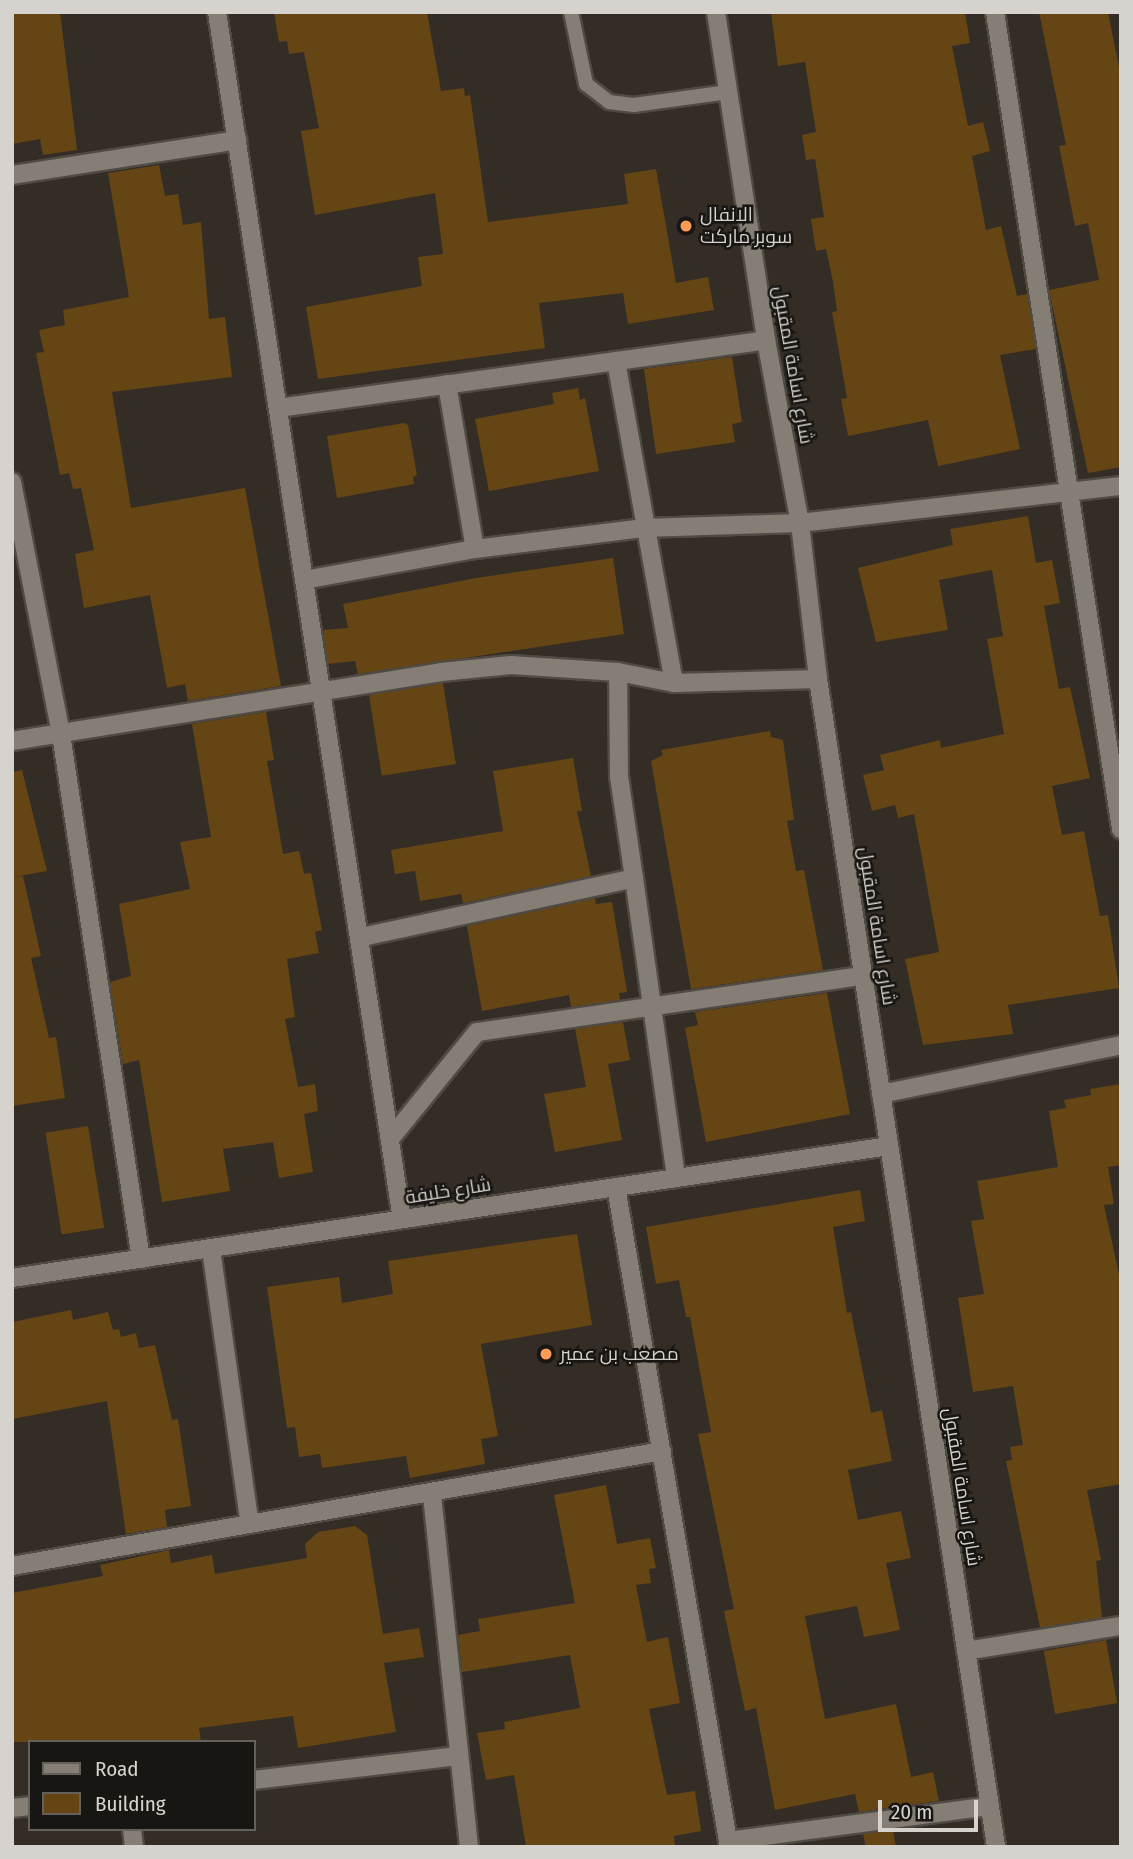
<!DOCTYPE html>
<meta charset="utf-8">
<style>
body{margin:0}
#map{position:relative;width:1133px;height:1859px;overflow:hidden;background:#332d26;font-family:"Fira Sans Condensed",Cairo,sans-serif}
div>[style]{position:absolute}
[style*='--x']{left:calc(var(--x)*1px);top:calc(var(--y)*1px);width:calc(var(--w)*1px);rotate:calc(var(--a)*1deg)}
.building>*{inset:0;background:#654514;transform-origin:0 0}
.roads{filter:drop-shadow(2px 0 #4f4a44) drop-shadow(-2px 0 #4f4a44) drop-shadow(0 2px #4f4a44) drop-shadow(0 -2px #4f4a44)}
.service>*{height:14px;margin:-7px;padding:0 7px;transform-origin:7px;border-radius:7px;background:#857e75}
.minor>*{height:18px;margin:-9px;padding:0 9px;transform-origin:9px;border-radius:9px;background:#857e75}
.tertiary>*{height:18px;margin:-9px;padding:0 9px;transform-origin:9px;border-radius:9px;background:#857e75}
.dots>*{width:19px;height:19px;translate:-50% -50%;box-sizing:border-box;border:4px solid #181613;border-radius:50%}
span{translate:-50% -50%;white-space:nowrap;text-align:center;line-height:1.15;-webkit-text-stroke:5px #181613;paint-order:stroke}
.poi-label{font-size:19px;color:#d6d2cd}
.left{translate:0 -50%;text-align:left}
.street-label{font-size:19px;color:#d6d2cd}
.frame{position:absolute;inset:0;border:14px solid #d6d2cd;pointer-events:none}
.legend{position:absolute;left:28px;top:1740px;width:228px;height:91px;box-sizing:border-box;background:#181613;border:2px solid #64615d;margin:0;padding:9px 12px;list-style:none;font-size:21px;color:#d6d2cd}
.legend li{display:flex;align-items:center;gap:14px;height:35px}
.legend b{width:35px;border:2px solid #64615d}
.scale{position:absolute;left:878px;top:1800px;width:100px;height:32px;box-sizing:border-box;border:4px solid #d6d2cd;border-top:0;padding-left:9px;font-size:21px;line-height:24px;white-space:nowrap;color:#d6d2cd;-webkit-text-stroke:5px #181613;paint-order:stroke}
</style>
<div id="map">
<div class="building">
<i style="clip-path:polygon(12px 12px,60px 12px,77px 150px,43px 155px,40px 139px,12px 144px)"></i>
<i style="clip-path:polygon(274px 12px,427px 12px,441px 91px,464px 88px,465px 96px,470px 95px,488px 222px,628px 204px,624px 174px,656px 169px,676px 283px,708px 277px,714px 310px,628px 324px,623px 293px,539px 303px,545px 348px,318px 379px,306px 307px,422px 286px,418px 257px,443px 254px,435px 193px,315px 215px,301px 131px,319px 128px,304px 52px,289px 54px,287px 41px,279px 42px)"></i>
<i style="clip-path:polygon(771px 12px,965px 12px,970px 43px,952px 46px,968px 126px,983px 122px,990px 151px,972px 156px,986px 230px,1001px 226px,1017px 296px,1027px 294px,1036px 349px,1000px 355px,1020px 449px,938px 466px,928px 420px,848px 436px,841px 399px,847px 398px,832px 312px,837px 311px,833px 282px,826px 249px,816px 251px,811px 219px,824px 217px,815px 159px,806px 160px,802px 135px,816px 132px,805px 62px,778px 66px)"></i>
<i style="clip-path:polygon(1039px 12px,1108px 12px,1121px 77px,1121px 467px,1088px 473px,1049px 290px,1099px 280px,1088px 223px,1075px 226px,1059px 146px,1066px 145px)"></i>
<i style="clip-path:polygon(159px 165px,165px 196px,178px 194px,183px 225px,201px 222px,209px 319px,225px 317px,232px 377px,112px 392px,131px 508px,245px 488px,281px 686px,188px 701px,185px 684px,167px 688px,150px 595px,84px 608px,75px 554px,94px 550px,81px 488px,73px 489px,69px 473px,60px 475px,36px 353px,44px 352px,39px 330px,65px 325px,63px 310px,129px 297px,108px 173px)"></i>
<i style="clip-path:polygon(732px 357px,742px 422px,732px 424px,735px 442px,656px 454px,644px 369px)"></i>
<i style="clip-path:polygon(578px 388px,580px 400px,585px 398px,599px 471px,489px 491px,475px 419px,554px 404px,552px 393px)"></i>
<i style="clip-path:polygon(404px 423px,408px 425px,417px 475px,413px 477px,414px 484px,337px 498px,327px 436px)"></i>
<i style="clip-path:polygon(1028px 516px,1036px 563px,1052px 560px,1060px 603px,1044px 606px,1059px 689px,1070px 687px,1090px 778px,1052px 786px,1062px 835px,1084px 831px,1100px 916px,1108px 915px,1119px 988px,1008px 1005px,1013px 1034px,923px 1045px,905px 959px,939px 952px,914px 814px,898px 818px,895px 805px,872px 811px,863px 775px,884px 770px,880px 755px,940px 740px,941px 748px,1004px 734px,987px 639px,1003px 636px,992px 570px,939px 580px,948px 630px,876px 642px,858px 568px,953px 545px,950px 529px)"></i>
<i style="clip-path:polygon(613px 558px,624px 634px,358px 674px,355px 661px,328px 664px,323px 630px,348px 628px,343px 604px,476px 578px)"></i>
<i style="left:443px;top:683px;width:82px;height:75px;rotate:81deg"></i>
<i style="clip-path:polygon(266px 712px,274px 760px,267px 761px,283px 854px,299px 851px,304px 874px,311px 873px,322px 930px,315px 932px,319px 953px,287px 959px,295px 1017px,285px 1019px,298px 1087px,315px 1084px,318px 1111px,304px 1114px,313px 1172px,279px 1178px,273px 1142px,223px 1149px,230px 1191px,162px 1202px,139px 1060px,123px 1064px,110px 982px,131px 976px,119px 904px,190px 889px,180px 842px,211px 837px,192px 724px)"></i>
<i style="clip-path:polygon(770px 731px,771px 737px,783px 740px,794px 820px,787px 821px,796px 871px,804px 870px,823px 970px,691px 989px,651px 761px,663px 755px,661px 750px)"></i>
<i style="clip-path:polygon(573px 758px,582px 811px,577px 811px,591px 876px,463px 903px,461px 894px,420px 901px,415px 871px,395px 874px,391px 850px,503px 831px,493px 771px)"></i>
<i style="clip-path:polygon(22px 770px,47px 871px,14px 877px,23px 876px,41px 956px,31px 958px,49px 1038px,56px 1037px,65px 1098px,12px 1106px,12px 772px)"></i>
<i style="clip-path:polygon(595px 898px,596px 904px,612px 902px,627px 992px,619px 993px,620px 1000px,571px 1007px,569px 995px,482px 1011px,467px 926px)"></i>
<i style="clip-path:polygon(827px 993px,850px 1114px,706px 1142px,685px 1028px,698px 1025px,695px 1012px)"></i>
<i style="clip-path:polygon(623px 1022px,630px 1060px,608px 1064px,622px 1140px,555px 1152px,544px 1094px,586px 1087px,575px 1029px)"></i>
<i style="clip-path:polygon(1121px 1084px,1121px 1165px,1108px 1167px,1114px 1204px,1104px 1205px,1121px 1284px,1121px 1484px,1087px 1490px,1101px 1560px,1096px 1561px,1102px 1618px,1040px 1628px,1006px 1461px,1012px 1460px,1010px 1447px,1023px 1445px,1013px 1386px,973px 1392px,958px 1298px,984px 1294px,971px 1221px,984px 1219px,977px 1181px,1058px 1167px,1049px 1111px,1066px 1108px,1064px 1100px,1091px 1095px,1090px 1089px)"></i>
<i style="left:88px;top:1126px;width:103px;height:43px;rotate:81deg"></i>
<i style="clip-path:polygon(860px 1190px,865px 1221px,833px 1227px,847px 1313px,851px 1312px,871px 1413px,882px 1410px,892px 1461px,848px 1470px,858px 1520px,901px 1511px,911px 1558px,886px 1563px,900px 1630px,864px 1637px,857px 1606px,805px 1616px,825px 1719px,896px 1704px,911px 1777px,933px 1772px,939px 1801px,859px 1812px,855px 1794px,775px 1810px,756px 1708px,745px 1711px,724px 1611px,734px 1609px,698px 1434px,711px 1432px,690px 1317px,686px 1317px,679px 1280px,656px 1284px,646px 1227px)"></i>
<i style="clip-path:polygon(577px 1234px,592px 1325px,481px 1344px,498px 1436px,481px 1439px,485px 1464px,410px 1478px,406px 1456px,322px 1468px,320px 1454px,299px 1457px,295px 1427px,287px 1428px,267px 1287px,339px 1277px,342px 1303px,393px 1294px,388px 1261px)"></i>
<i style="clip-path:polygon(71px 1310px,73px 1320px,108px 1312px,113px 1330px,119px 1329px,121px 1337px,136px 1333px,139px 1348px,155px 1345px,172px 1420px,178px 1419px,191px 1506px,165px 1510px,167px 1527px,126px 1534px,107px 1401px,12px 1419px,12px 1322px)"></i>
<i style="clip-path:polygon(606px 1485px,617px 1544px,650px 1538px,656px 1568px,649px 1569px,651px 1583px,636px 1585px,647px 1642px,668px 1637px,680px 1703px,649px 1709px,667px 1795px,695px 1791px,701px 1831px,674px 1836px,675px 1847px,526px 1847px,514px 1775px,486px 1780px,477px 1733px,505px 1729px,504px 1722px,580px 1708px,570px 1655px,462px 1672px,458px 1635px,480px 1631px,478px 1619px,575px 1603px,554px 1495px)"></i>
<i style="clip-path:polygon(355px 1526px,367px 1535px,383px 1634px,419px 1628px,424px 1657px,384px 1663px,396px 1732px,298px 1748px,293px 1716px,199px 1728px,201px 1742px,12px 1742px,12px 1593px,103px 1576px,100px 1565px,169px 1550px,171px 1563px,212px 1555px,215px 1574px,307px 1558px,305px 1544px,318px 1532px)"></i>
<i style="left:1106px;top:1640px;width:64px;height:63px;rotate:80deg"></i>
<i style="clip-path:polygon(893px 1830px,896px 1847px,866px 1847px,863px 1834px)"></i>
</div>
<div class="roads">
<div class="service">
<i style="--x:571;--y:12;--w:74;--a:78.2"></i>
<i style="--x:586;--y:84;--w:29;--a:38"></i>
<i style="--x:609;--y:102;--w:25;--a:7"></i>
<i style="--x:634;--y:105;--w:95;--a:-7.9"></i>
</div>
<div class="minor">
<i style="--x:217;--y:12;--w:1221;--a:81.29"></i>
<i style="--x:995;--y:12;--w:827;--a:81.23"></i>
<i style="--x:12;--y:175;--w:228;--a:-8.8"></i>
<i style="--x:616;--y:361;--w:327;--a:79.8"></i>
<i style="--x:447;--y:384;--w:167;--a:80.4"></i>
<i style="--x:278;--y:408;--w:493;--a:-7.9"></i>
<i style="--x:12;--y:482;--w:257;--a:79"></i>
<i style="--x:61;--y:734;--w:531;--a:81.34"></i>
<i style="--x:304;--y:580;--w:174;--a:-10.3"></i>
<i style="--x:475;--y:549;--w:169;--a:-7.1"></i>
<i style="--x:643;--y:528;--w:157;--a:-1.8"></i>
<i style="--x:800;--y:523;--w:323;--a:-6.6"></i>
<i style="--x:12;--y:741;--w:435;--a:-9.1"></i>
<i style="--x:441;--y:672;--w:70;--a:-5.7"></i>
<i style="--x:511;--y:665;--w:107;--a:3.7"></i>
<i style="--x:634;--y:878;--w:303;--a:82"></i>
<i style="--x:362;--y:937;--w:278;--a:-12.2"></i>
<i style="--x:634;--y:878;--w:102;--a:-98.4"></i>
<i style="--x:619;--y:777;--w:105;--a:-90.5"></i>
<i style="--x:618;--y:672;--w:57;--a:11.1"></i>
<i style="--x:674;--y:683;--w:144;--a:-1.6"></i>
<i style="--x:881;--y:1094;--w:245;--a:-11.5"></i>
<i style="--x:390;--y:1139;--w:138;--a:-50.9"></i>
<i style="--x:477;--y:1032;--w:390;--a:-8.3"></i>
<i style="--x:616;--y:1187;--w:670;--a:80.28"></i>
<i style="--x:211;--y:1249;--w:275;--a:82"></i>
<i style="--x:12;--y:1278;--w:887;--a:-8.56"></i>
<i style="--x:432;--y:1495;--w:354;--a:84"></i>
<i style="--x:12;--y:1566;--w:660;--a:-10.03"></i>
<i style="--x:966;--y:1651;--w:157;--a:-9.2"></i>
<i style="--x:254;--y:1780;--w:205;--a:-6.7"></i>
<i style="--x:12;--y:1808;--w:18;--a:-6"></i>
<i style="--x:132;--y:1829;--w:18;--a:84"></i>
<i style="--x:728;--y:1841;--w:264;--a:-7.6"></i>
</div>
<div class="tertiary">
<i style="--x:716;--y:12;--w:332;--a:81.3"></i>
<i style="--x:766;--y:340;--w:186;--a:79.5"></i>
<i style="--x:800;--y:523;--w:157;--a:83.4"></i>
<i style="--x:818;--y:679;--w:1181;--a:81.33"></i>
</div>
</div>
<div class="dots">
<i style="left:686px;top:226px;background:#fd9c56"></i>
<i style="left:546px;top:1354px;background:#fd9c56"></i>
</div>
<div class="poi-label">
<span class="left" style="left:700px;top:226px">الانفال<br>سوبر ماركت</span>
<span class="left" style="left:560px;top:1354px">مصعب بن عمير</span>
</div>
<div class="street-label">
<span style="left:793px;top:365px;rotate:80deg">شارع اسامة المقبول</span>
<span style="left:877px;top:926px;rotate:81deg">شارع اسامة المقبول</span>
<span style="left:448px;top:1191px;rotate:-9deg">شارع خليفة</span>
<span style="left:962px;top:1487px;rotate:81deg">شارع اسامة المقبول</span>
</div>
<div class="frame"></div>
<ul class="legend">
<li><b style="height:9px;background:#857e75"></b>Road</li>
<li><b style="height:19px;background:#654514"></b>Building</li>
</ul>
<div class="scale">20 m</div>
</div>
